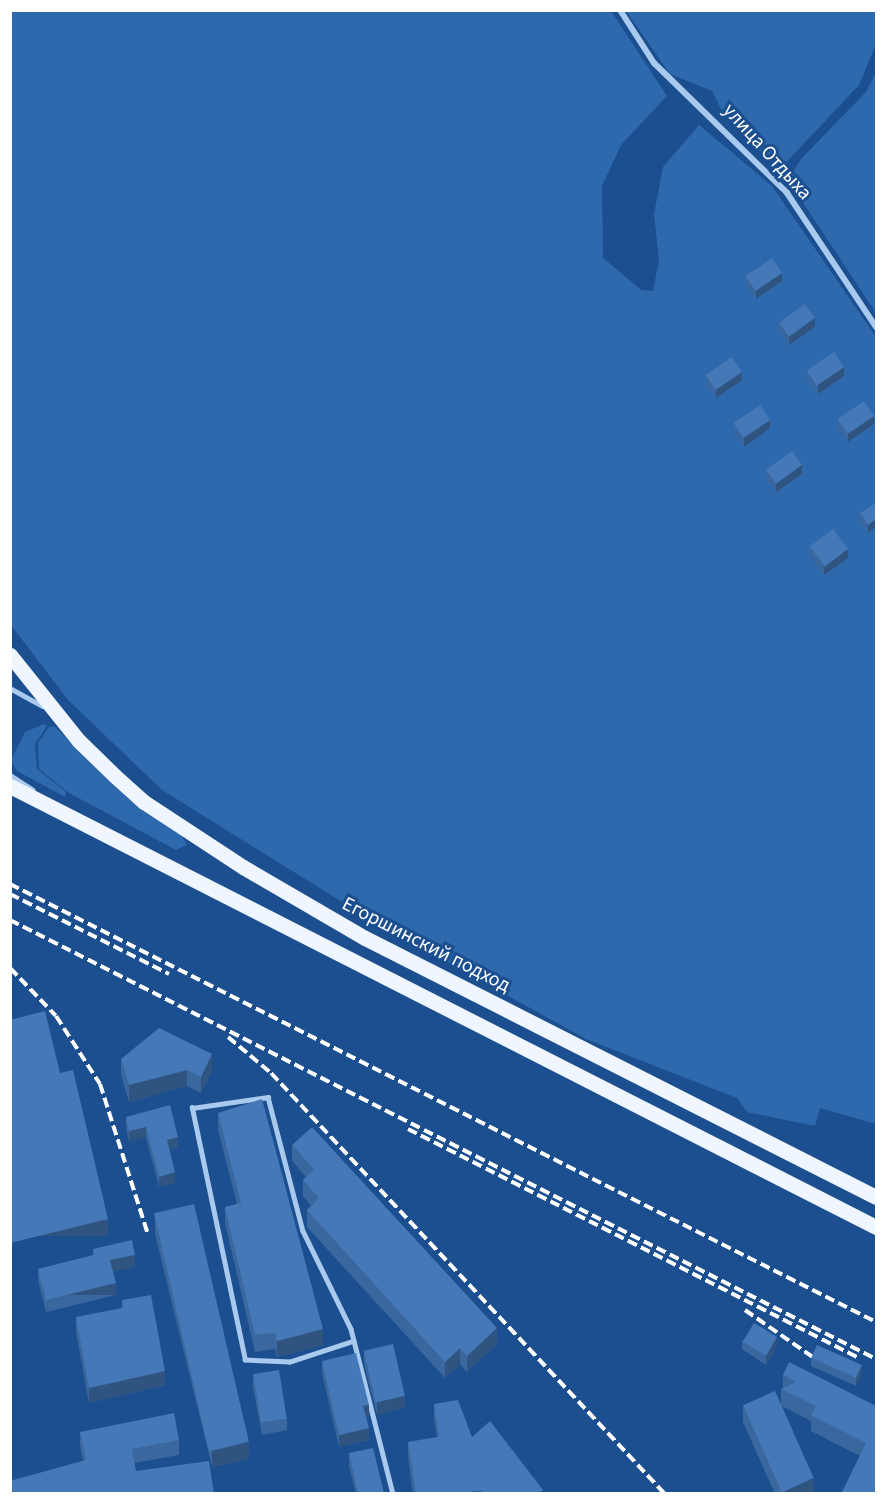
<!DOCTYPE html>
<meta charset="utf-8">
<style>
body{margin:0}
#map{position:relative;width:887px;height:1504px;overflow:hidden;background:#1b4f8f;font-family:"Source Sans 3",sans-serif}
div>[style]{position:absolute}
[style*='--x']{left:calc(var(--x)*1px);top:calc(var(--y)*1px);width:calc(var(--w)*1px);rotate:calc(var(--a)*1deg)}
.green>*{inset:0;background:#2e69ad}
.service>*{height:4.5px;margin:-2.25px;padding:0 2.25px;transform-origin:2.25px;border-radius:2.25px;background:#a9c9ee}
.minor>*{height:6px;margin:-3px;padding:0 3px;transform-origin:3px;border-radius:3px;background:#a9c9ee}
.primary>*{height:15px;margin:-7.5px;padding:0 7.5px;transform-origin:7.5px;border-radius:7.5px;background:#f0f6ff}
.rail>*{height:4px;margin-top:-2px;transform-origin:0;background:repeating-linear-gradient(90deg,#fff 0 10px,transparent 0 14.5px)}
.wall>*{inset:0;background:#3a679d}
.shaded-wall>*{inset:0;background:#305480;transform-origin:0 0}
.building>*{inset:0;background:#4478b7;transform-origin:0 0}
span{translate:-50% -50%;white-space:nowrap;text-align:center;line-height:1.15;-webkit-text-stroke:6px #1b4f8f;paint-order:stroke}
.street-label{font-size:20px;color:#fff}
.frame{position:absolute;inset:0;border:12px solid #fff;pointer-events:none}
</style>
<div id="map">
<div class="green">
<i style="clip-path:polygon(11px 11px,611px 11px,667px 96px,621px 145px,602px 186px,603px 258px,641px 290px,653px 291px,659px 260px,654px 214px,663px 167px,699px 125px,772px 186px,876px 337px,876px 1124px,820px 1108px,815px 1126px,747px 1112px,737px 1098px,586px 1039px,368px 918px,162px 790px,68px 700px,11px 625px)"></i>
<i style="clip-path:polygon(626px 11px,876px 11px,876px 44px,859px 85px,779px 170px,726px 119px,712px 91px,670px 74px)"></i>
<i style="clip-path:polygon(876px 72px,876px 313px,788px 180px,801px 159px,866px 92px)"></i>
<i style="clip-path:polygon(44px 724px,47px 726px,35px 744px,37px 769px,66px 792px,65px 797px,17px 771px,11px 760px,25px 732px)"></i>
<i style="clip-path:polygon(54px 726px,129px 799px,181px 835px,187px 845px,176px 850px,69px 793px,39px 769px,38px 743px,49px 727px)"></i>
</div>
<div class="service">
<i style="--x:10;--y:688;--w:37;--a:29"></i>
<i style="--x:10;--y:775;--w:27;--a:33"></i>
<i style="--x:354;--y:1341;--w:67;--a:161.8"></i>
<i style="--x:290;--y:1362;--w:45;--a:-177.5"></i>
<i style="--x:245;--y:1360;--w:258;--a:-101.9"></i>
<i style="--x:192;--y:1108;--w:77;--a:-8.2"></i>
<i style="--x:268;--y:1097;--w:138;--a:75.4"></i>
<i style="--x:303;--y:1231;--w:109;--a:63.9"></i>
<i style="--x:351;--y:1329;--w:170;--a:75.7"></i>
</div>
<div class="minor">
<i style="--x:620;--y:10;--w:63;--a:57.3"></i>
<i style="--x:654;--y:63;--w:186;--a:44.3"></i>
<i style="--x:787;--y:193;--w:161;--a:56.4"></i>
</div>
<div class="primary">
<i style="--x:10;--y:655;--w:110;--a:51.3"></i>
<i style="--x:79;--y:741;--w:50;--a:44.2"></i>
<i style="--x:115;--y:776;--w:39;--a:42"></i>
<i style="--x:144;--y:802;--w:118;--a:33.3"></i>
<i style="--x:243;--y:867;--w:141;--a:30.2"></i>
<i style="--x:365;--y:938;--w:573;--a:26.88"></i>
<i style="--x:10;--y:786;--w:972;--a:26.99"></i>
</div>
<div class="rail">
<i style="--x:10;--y:884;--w:970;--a:26.83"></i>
<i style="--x:10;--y:894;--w:178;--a:26.7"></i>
<i style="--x:10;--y:920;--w:971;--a:26.88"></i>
<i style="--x:10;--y:968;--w:66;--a:46.2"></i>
<i style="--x:56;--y:1016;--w:81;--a:57.1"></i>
<i style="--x:100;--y:1084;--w:157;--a:72.3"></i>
<i style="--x:228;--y:1037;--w:56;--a:39.9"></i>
<i style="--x:271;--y:1073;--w:577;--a:46.9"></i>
<i style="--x:408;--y:1129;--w:504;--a:26.92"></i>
<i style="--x:745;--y:1310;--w:84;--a:34.8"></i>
</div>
<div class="wall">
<i style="clip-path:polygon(746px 276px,782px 281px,756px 299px,746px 284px)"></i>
<i style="clip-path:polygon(779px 322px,815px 327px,789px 345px,779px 330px)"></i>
<i style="clip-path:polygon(807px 371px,844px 376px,818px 394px,807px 379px)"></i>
<i style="clip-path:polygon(706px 375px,742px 380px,716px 398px,706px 383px)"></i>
<i style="clip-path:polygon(838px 419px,874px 424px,848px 442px,838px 428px)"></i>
<i style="clip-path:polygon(734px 424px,770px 428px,744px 447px,734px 432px)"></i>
<i style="clip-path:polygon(766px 469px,802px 474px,776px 492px,766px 477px)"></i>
<i style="clip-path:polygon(876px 503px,868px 533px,860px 522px,860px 513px)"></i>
<i style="clip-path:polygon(809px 546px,848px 558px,824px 575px,809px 554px)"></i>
<i style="clip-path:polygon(121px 1059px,212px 1071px,201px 1093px,187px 1086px,129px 1102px,121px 1075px)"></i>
<i style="clip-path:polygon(218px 1113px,323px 1345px,277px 1357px,275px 1349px,255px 1352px,225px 1223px,225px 1207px,237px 1204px,218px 1130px)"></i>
<i style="clip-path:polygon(126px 1117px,178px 1147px,169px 1150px,175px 1183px,159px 1187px,146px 1137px,129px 1142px,126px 1127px)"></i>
<i style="clip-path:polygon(292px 1145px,497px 1344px,467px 1372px,460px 1364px,445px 1378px,307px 1227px,307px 1210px,311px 1206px,303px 1196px,303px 1180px,306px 1177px,292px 1161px)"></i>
<i style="clip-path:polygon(155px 1217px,249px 1459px,212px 1467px,155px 1234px)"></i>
<i style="clip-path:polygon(93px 1249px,135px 1267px,113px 1271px,116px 1295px,46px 1312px,38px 1280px,38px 1269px,93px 1255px)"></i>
<i style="clip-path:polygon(122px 1300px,165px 1385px,89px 1403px,76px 1332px,76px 1317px,122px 1308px)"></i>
<i style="clip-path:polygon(742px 1341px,777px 1346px,766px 1365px,742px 1349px)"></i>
<i style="clip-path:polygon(364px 1351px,405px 1408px,377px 1415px,364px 1364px)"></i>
<i style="clip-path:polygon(811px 1358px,862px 1373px,856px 1386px,811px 1366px)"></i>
<i style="clip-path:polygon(322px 1361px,369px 1417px,366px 1418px,369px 1440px,339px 1447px,322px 1373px)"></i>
<i style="clip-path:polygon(253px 1375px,287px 1418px,287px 1430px,262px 1435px,253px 1387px)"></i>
<i style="clip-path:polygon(783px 1375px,876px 1406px,876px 1494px,860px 1456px,811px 1431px,811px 1421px,782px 1406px,814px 1494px,775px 1494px,743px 1422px,743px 1406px,781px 1403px,781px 1389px,783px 1388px)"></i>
<i style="clip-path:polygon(434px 1404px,472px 1437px,543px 1494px,413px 1494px,408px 1457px,408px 1442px,437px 1437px,434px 1420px)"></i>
<i style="clip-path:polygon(80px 1432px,179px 1440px,179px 1455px,134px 1463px,136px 1471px,214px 1494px,10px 1494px,10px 1481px,83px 1461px,80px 1446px)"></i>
<i style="clip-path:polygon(349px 1453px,384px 1494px,356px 1494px,349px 1466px)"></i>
</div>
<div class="shaded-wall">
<i style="clip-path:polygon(782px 273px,782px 281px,756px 299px,756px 291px)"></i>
<i style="clip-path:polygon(815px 318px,815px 327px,789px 345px,789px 337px)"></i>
<i style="clip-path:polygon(844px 367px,844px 376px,818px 394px,818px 385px)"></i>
<i style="clip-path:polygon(742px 372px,742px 380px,716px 398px,716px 390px)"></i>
<i style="clip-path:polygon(874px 416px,874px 424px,848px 442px,848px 434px)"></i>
<i style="clip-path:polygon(770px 420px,770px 428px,744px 447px,744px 438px)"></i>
<i style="clip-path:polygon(802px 465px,802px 474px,776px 492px,776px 484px)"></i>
<i style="clip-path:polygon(876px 519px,876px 527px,868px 533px,868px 525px)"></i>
<i style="clip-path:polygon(848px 549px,848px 558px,824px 575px,824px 567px)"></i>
<i style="clip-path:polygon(212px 1054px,212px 1071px,201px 1093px,201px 1077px)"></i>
<i style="clip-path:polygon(187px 1070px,187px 1086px,129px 1102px,129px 1085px)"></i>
<i style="clip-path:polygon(146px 1127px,146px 1137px,129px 1142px,129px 1131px)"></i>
<i style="clip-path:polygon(178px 1137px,178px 1147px,167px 1151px,167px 1140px)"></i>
<i style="clip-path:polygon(175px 1172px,175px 1183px,159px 1187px,159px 1177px)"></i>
<i style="left:108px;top:1219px;width:17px;height:101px;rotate:90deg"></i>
<i style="clip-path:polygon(135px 1255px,135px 1267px,110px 1272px,110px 1260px)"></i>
<i style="left:116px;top:1283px;width:12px;height:72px;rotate:90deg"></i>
<i style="clip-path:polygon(497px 1328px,497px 1344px,467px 1372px,467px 1356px)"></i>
<i style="clip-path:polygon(323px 1329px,323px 1345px,277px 1357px,277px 1341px)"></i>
<i style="clip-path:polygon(777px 1337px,777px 1346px,766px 1365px,766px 1356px)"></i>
<i style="clip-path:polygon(460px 1348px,460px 1364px,445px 1378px,445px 1362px)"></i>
<i style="clip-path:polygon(862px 1365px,862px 1373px,856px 1386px,856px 1378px)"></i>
<i style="clip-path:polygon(165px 1371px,165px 1385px,89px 1403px,89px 1388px)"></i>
<i style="clip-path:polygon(405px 1396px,405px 1408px,377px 1415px,377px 1402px)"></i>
<i style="clip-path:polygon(369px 1405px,369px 1417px,363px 1418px,363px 1406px)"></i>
<i style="clip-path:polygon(369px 1428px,369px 1440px,339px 1447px,339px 1435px)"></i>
<i style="clip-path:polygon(249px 1442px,249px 1459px,212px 1467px,212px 1451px)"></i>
<i style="clip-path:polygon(814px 1478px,814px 1494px,782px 1494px,782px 1493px)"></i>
</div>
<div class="building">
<i style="left:772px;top:258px;width:18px;height:32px;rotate:56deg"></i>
<i style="left:805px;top:304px;width:17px;height:32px;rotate:54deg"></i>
<i style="left:834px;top:352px;width:18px;height:33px;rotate:56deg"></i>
<i style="left:732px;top:357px;width:18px;height:32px;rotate:56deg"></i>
<i style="left:864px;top:401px;width:18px;height:32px;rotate:56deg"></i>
<i style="left:760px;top:405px;width:18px;height:32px;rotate:56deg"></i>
<i style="left:792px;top:451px;width:17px;height:32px;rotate:54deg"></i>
<i style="clip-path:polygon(876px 503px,876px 519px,868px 525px,860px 513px)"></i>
<i style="left:833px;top:529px;width:25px;height:29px;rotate:53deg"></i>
<i style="clip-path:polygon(45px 1011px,60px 1073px,73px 1070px,108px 1219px,10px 1243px,10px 1020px)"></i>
<i style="clip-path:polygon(159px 1028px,212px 1054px,201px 1077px,187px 1070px,129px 1085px,121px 1059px)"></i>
<i style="clip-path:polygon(262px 1099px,323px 1329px,277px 1341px,275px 1333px,255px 1335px,225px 1207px,241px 1203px,218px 1113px)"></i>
<i style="clip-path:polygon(170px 1105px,178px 1137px,167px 1140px,175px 1172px,159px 1177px,146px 1127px,129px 1131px,126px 1117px)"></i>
<i style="clip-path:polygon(312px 1127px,497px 1328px,467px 1356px,460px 1348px,445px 1362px,307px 1210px,319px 1198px,303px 1180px,314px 1169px,292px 1145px)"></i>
<i style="left:194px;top:1204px;width:244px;height:41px;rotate:77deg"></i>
<i style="clip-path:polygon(132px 1240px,135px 1255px,110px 1260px,116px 1283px,46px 1300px,38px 1269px,94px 1255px,93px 1249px)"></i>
<i style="clip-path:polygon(151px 1295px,165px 1371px,89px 1388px,76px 1317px,123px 1308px,122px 1300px)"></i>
<i style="left:754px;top:1323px;width:27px;height:22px;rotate:31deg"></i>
<i style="left:393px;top:1344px;width:53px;height:30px;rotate:77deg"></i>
<i style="left:817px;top:1345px;width:49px;height:14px;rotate:24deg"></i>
<i style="clip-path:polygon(356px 1353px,369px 1405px,363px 1406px,369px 1428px,339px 1435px,322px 1361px)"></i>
<i style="clip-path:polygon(789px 1362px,876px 1406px,876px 1494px,841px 1494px,866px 1443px,811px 1415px,816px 1406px,781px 1389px,796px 1382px,783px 1375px)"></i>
<i style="left:279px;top:1370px;width:49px;height:26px;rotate:81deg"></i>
<i style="left:775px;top:1391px;width:95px;height:35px;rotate:66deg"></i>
<i style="clip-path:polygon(458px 1400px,472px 1437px,490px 1421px,543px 1490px,538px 1494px,484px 1494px,481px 1490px,453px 1494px,416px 1494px,408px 1442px,439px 1437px,434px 1404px)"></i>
<i style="clip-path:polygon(174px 1413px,179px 1440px,132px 1449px,136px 1471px,209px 1461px,214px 1494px,14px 1494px,10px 1481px,86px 1460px,80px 1432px)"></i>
<i style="clip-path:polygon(373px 1448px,384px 1493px,358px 1494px,349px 1453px)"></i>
</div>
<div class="street-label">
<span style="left:767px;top:152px;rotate:48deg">улица Отдыха</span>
<span style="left:426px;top:945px;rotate:27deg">Егоршинский подход</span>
</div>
<div class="frame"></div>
</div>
